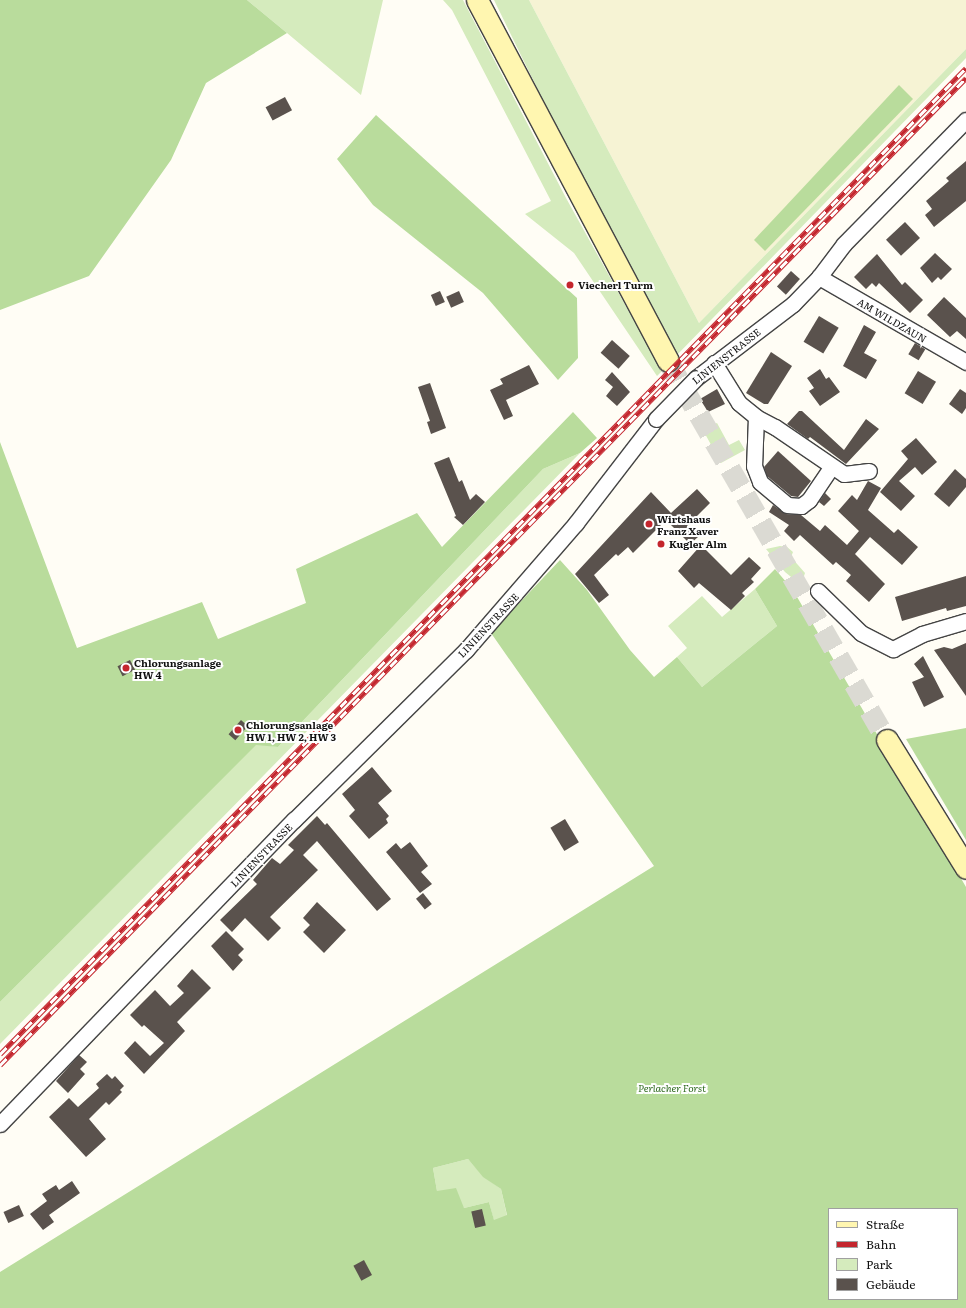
<!DOCTYPE html>
<meta charset="utf-8">
<style>
body{margin:0}
#map{position:relative;width:966px;height:1308px;overflow:hidden;background:#fffdf5;font-family:Literata,serif}
div>[style]{position:absolute}
[style*='--x']{left:calc(var(--x)*1px);top:calc(var(--y)*1px);width:calc(var(--w)*1px);rotate:calc(var(--a)*1deg)}
.farmland>*{inset:0;background:#f6f3d4}
.green>*{inset:0;background:#d5ebbd}
.forest>*{inset:0;background:#b9dc9c}
.building>*{inset:0;background:#5a524d;transform-origin:0 0}
.secondary-tunnel>*{height:21px;margin-top:-10.5px;transform-origin:0;background:repeating-linear-gradient(90deg,#dbdad3 0 21px,transparent 0 31px)}
.roads{filter:drop-shadow(1px 0 #444) drop-shadow(-1px 0 #444) drop-shadow(0 1px #444) drop-shadow(0 -1px #444)}
.street>*{height:15px;margin:-7.5px;padding:0 7.5px;transform-origin:7.5px;border-radius:7.5px;background:#fff}
.secondary>*{height:21px;margin:-10.5px;padding:0 10.5px;transform-origin:10.5px;border-radius:10.5px;background:#fff6b0}
.rail>*{height:4.5px;margin-top:-2.25px;transform-origin:0;background:repeating-linear-gradient(90deg,#fff 0 9px,#c4262e 0 18px);box-sizing:border-box;border-block:1px solid #c4262e}
.bridges{filter:drop-shadow(1px 0 #444) drop-shadow(-1px 0 #444) drop-shadow(0 1px #444) drop-shadow(0 -1px #444)}
.street-bridge>*{height:15px;margin:-7.5px;padding:0 7.5px;transform-origin:7.5px;border-radius:7.5px;background:#fff}
.dots>*{width:11px;height:11px;translate:-50% -50%;box-sizing:border-box;border:2px solid #fff;border-radius:50%}
span{translate:-50% -50%;white-space:nowrap;text-align:center;line-height:1.15;-webkit-text-stroke:4px #fff;paint-order:stroke}
.poi-label{font-size:10px;color:#111;font-weight:700}
.left{translate:0 -50%;text-align:left}
.street-label{font-size:10px;color:#111}
.park-label{font-size:10px;color:#2f6b1f;font-style:italic}
.legend{position:absolute;left:828px;top:1208px;width:130px;height:92px;box-sizing:border-box;background:#fff;border:1px solid #a0a0a0;margin:0;padding:5px 7px;list-style:none;font-size:12px;color:#111}
.legend li{display:flex;align-items:center;gap:8px;height:20px}
.legend b{width:20px;border:1px solid #a0a0a0}
</style>
<div id="map">
<div class="farmland">
<i style="clip-path:polygon(529px 0,966px 0,966px 49px,699px 323px)"></i>
</div>
<div class="green">
<i style="clip-path:polygon(247px 0,383px 0,361px 95px,287px 33px)"></i>
<i style="clip-path:polygon(443px 0,463px 0,566px 198px,662px 371px,657px 376px,574px 253px,525px 214px,551px 201px,452px 10px)"></i>
<i style="clip-path:polygon(494px 0,529px 0,699px 323px,966px 49px,966px 58px,676px 356px,561px 137px)"></i>
<i style="clip-path:polygon(703px 418px,708px 427px,717px 423px,729px 445px,739px 440px,745px 450px,721px 463px,698px 421px)"></i>
<i style="clip-path:polygon(580px 453px,0 1044px,0 1002px,256px 744px,278px 747px,543px 469px)"></i>
<i style="clip-path:polygon(780px 546px,787px 547px,793px 552px,791px 557px,805px 573px,801px 585px,785px 572px,766px 549px)"></i>
<i style="clip-path:polygon(755px 589px,777px 626px,702px 687px,677px 657px,687px 648px,668px 626px,702px 596px,722px 617px)"></i>
<i style="clip-path:polygon(468px 1159px,483px 1176px,501px 1189px,507px 1216px,494px 1221px,489px 1202px,464px 1208px,437px 1191px,433px 1168px)"></i>
</div>
<div class="forest">
<i style="clip-path:polygon(0 0,247px 0,287px 33px,206px 83px,171px 160px,89px 276px,0 310px)"></i>
<i style="clip-path:polygon(899px 85px,913px 99px,765px 251px,754px 240px)"></i>
<i style="clip-path:polygon(376px 115px,577px 298px,578px 358px,558px 380px,483px 293px,373px 205px,337px 159px)"></i>
<i style="clip-path:polygon(573px 412px,597px 438px,580px 453px,543px 469px,278px 747px,256px 745px,0 1002px,0 442px,77px 648px,202px 602px,218px 639px,306px 603px,296px 569px,417px 513px,442px 547px)"></i>
<i style="clip-path:polygon(evenodd,560px 560px,587px 590px,630px 650px,654px 677px,677px 657px,702px 687px,777px 626px,755px 589px,775px 569px,793px 590px,966px 887px,966px 1308px,0 1308px,0 1272px,654px 866px,491px 633px,560px 560px,468px 1159px,483px 1177px,501px 1189px,507px 1215px,494px 1220px,489px 1202px,464px 1208px,456px 1188px,437px 1191px,433px 1168px,468px 1159px,560px 560px,829px 1209px,957px 1209px,957px 1299px,829px 1299px,829px 1209px)"></i>
<i style="clip-path:polygon(966px 728px,966px 840px,906px 739px)"></i>
</div>
<div class="building">
<i style="left:285px;top:97px;width:15px;height:22px;rotate:62deg"></i>
<i style="clip-path:polygon(966px 161px,966px 201px,934px 227px,925px 215px,932px 209px,926px 201px,949px 181px,946px 178px)"></i>
<i style="left:905px;top:222px;width:22px;height:26px;rotate:47deg"></i>
<i style="clip-path:polygon(935px 253px,952px 269px,941px 280px,938px 277px,932px 283px,920px 268px)"></i>
<i style="clip-path:polygon(877px 254px,902px 285px,905px 282px,923px 300px,910px 313px,879px 283px,876px 287px,872px 283px,866px 289px,854px 277px)"></i>
<i style="left:791px;top:271px;width:12px;height:21px;rotate:42deg"></i>
<i style="left:440px;top:291px;width:12px;height:10px;rotate:66deg"></i>
<i style="left:459px;top:291px;width:12px;height:14px;rotate:66deg"></i>
<i style="clip-path:polygon(944px 297px,966px 318px,966px 339px,957px 331px,950px 337px,927px 315px)"></i>
<i style="left:819px;top:316px;width:23px;height:30px;rotate:31deg"></i>
<i style="clip-path:polygon(864px 325px,876px 332px,864px 353px,877px 360px,866px 379px,843px 366px)"></i>
<i style="left:612px;top:340px;width:24px;height:17px;rotate:42deg"></i>
<i style="left:915px;top:343px;width:12px;height:13px;rotate:31deg"></i>
<i style="clip-path:polygon(771px 352px,792px 366px,768px 404px,764px 404px,746px 393px)"></i>
<i style="clip-path:polygon(529px 365px,539px 384px,506px 400px,513px 416px,504px 420px,490px 390px,503px 384px,500px 379px)"></i>
<i style="clip-path:polygon(820px 369px,826px 379px,829px 377px,840px 392px,820px 406px,809px 391px,814px 388px,807px 378px)"></i>
<i style="left:918px;top:371px;width:21px;height:26px;rotate:31deg"></i>
<i style="clip-path:polygon(612px 372px,630px 392px,617px 406px,606px 396px,613px 387px,605px 380px)"></i>
<i style="clip-path:polygon(430px 383px,446px 428px,431px 434px,427px 422px,430px 421px,418px 387px)"></i>
<i style="clip-path:polygon(717px 389px,725px 404px,708px 412px,700px 399px)"></i>
<i style="clip-path:polygon(960px 389px,966px 393px,966px 408px,962px 414px,949px 404px)"></i>
<i style="clip-path:polygon(799px 411px,802px 411px,844px 450px,866px 419px,879px 429px,846px 464px,810px 437px,808px 439px,787px 424px)"></i>
<i style="clip-path:polygon(916px 438px,937px 462px,922px 475px,915px 467px,899px 481px,915px 496px,901px 511px,880px 492px,908px 459px,901px 451px)"></i>
<i style="clip-path:polygon(778px 451px,811px 481px,798px 497px,791px 496px,767px 476px,764px 467px)"></i>
<i style="clip-path:polygon(449px 457px,459px 482px,462px 480px,470px 500px,476px 494px,485px 502px,463px 525px,454px 517px,456px 516px,434px 463px)"></i>
<i style="clip-path:polygon(955px 469px,966px 479px,966px 487px,949px 507px,934px 494px)"></i>
<i style="clip-path:polygon(868px 481px,881px 488px,868px 510px,894px 533px,898px 529px,918px 547px,902px 565px,870px 537px,855px 554px,885px 584px,869px 602px,846px 581px,851px 575px,836px 562px,833px 565px,800px 535px,794px 541px,784px 531px,789px 525px,769px 512px,773px 505px,786px 514px,801px 515px,820px 531px,825px 525px,847px 545px,859px 531px,838px 511px,852px 495px,857px 500px)"></i>
<i style="clip-path:polygon(697px 489px,710px 503px,687px 526px,698px 537px,690px 544px,666px 520px,633px 553px,628px 547px,618px 556px,616px 554px,594px 575px,609px 595px,599px 603px,575px 574px,651px 492px,671px 513px)"></i>
<i style="clip-path:polygon(825px 493px,831px 499px,824px 506px,819px 502px)"></i>
<i style="clip-path:polygon(701px 545px,731px 575px,749px 557px,761px 568px,751px 579px,754px 582px,742px 593px,745px 596px,731px 610px,699px 583px,694px 588px,678px 571px)"></i>
<i style="clip-path:polygon(966px 576px,966px 606px,947px 611px,946px 608px,902px 621px,895px 597px)"></i>
<i style="clip-path:polygon(966px 643px,966px 696px,934px 650px,944px 647px,952px 649px)"></i>
<i style="clip-path:polygon(923px 656px,944px 697px,924px 707px,912px 682px,924px 677px,914px 664px)"></i>
<i style="left:130px;top:660px;width:11px;height:14px;rotate:63deg"></i>
<i style="left:241px;top:720px;width:9px;height:19px;rotate:41deg"></i>
<i style="clip-path:polygon(372px 767px,392px 791px,378px 803px,389px 816px,386px 819px,388px 823px,369px 839px,349px 816px,355px 810px,342px 794px)"></i>
<i style="clip-path:polygon(317px 816px,325px 825px,327px 823px,391px 899px,377px 911px,317px 841px,303px 855px,318px 870px,270px 917px,281px 928px,268px 941px,245px 918px,232px 932px,220px 920px,257px 884px,253px 880px,272px 858px,280px 864px,294px 850px,288px 845px)"></i>
<i style="left:565px;top:819px;width:27px;height:17px;rotate:59deg"></i>
<i style="clip-path:polygon(410px 842px,428px 866px,421px 872px,432px 884px,420px 893px,386px 852px,396px 843px,401px 849px)"></i>
<i style="left:423px;top:893px;width:14px;height:9px;rotate:51deg"></i>
<i style="clip-path:polygon(317px 902px,346px 930px,324px 953px,303px 932px,310px 925px,303px 918px)"></i>
<i style="clip-path:polygon(226px 931px,244px 949px,238px 955px,243px 960px,233px 971px,211px 946px)"></i>
<i style="clip-path:polygon(192px 969px,211px 988px,177px 1022px,185px 1031px,144px 1074px,124px 1053px,135px 1041px,150px 1056px,164px 1043px,144px 1025px,142px 1027px,130px 1015px,155px 990px,170px 1006px,184px 993px,177px 986px)"></i>
<i style="clip-path:polygon(79px 1055px,87px 1062px,80px 1069px,85px 1074px,68px 1093px,56px 1081px)"></i>
<i style="clip-path:polygon(107px 1074px,112px 1079px,115px 1076px,124px 1086px,120px 1090px,122px 1092px,109px 1105px,106px 1102px,89px 1119px,106px 1139px,86px 1157px,49px 1117px,69px 1098px,78px 1107px,99px 1088px,96px 1084px)"></i>
<i style="clip-path:polygon(72px 1181px,80px 1193px,49px 1215px,54px 1222px,43px 1230px,30px 1214px,47px 1201px,42px 1194px,56px 1185px,59px 1190px)"></i>
<i style="left:19px;top:1205px;width:12px;height:17px;rotate:66deg"></i>
<i style="left:482px;top:1209px;width:17px;height:11px;rotate:77deg"></i>
<i style="left:364px;top:1260px;width:17px;height:12px;rotate:62deg"></i>
</div>
<div class="secondary-tunnel">
<i style="--x:668;--y:361;--w:438;--a:60"></i>
</div>
<div class="roads">
<div class="street">
<i style="--x:819;--y:277;--w:170;--a:30"></i>
<i style="--x:714;--y:363;--w:47;--a:58"></i>
<i style="--x:739;--y:403;--w:22;--a:39"></i>
<i style="--x:756;--y:417;--w:21;--a:28"></i>
<i style="--x:775;--y:427;--w:83;--a:34.3"></i>
<i style="--x:844;--y:474;--w:25;--a:-7"></i>
<i style="--x:696;--y:378;--w:122;--a:-37.3"></i>
<i style="--x:793;--y:304;--w:37;--a:-46"></i>
<i style="--x:819;--y:277;--w:41;--a:-52.9"></i>
<i style="--x:844;--y:244;--w:174;--a:-45.5"></i>
<i style="--x:756;--y:417;--w:49;--a:92.3"></i>
<i style="--x:754;--y:466;--w:17;--a:69"></i>
<i style="--x:760;--y:482;--w:35;--a:40"></i>
<i style="--x:787;--y:505;--w:14;--a:4"></i>
<i style="--x:801;--y:506;--w:10;--a:-37"></i>
<i style="--x:809;--y:500;--w:40;--a:-56"></i>
<i style="--x:818;--y:591;--w:60;--a:44.3"></i>
<i style="--x:861;--y:633;--w:36;--a:27"></i>
<i style="--x:893;--y:649;--w:33;--a:-27"></i>
<i style="--x:922;--y:634;--w:46;--a:-16.5"></i>
<i style="--x:0;--y:1124;--w:423;--a:-46"></i>
<i style="--x:294;--y:820;--w:242;--a:-44.7"></i>
<i style="--x:466;--y:650;--w:168;--a:-49.1"></i>
<i style="--x:576;--y:523;--w:131;--a:-52.4"></i>
</div>
<div class="secondary">
<i style="--x:477;--y:0;--w:408;--a:62.1"></i>
<i style="--x:887;--y:740;--w:150;--a:58.3"></i>
</div>
</div>
<div class="rail">
<i style="--x:0;--y:1054;--w:1380;--a:-45.59"></i>
<i style="--x:0;--y:1065;--w:1381;--a:-45.62"></i>
</div>
<div class="bridges">
<div class="street-bridge">
<i style="--x:656;--y:419;--w:57;--a:-45.7"></i>
</div>
</div>
<div class="dots">
<i style="left:570px;top:285px;background:#c4262e"></i>
<i style="left:649px;top:524px;background:#c4262e"></i>
<i style="left:661px;top:544px;background:#c4262e"></i>
<i style="left:126px;top:668px;background:#c4262e"></i>
<i style="left:238px;top:730px;background:#c4262e"></i>
</div>
<div class="poi-label">
<span class="left" style="left:578px;top:285px">Viecherl Turm</span>
<span class="left" style="left:657px;top:524px">Wirtshaus<br>Franz Xaver</span>
<span class="left" style="left:669px;top:544px">Kugler Alm</span>
<span class="left" style="left:134px;top:668px">Chlorungsanlage<br>HW 4</span>
<span class="left" style="left:246px;top:730px">Chlorungsanlage<br>HW 1, HW 2, HW 3</span>
</div>
<div class="street-label">
<span style="left:892px;top:320px;rotate:30deg">AM WILDZAUN</span>
<span style="left:726px;top:356px;rotate:-38deg">LINIENSTRASSE</span>
<span style="left:488px;top:625px;rotate:-47deg">LINIENSTRASSE</span>
<span style="left:261px;top:855px;rotate:-46deg">LINIENSTRASSE</span>
</div>
<div class="park-label">
<span style="left:672px;top:1088px">Perlacher Forst</span>
</div>
<ul class="legend">
<li><b style="height:5px;background:#fff6b0"></b>Straße</li>
<li><b style="height:5px;background:#c4262e"></b>Bahn</li>
<li><b style="height:11px;background:#d5ebbd"></b>Park</li>
<li><b style="height:11px;background:#5a524d"></b>Gebäude</li>
</ul>
</div>
